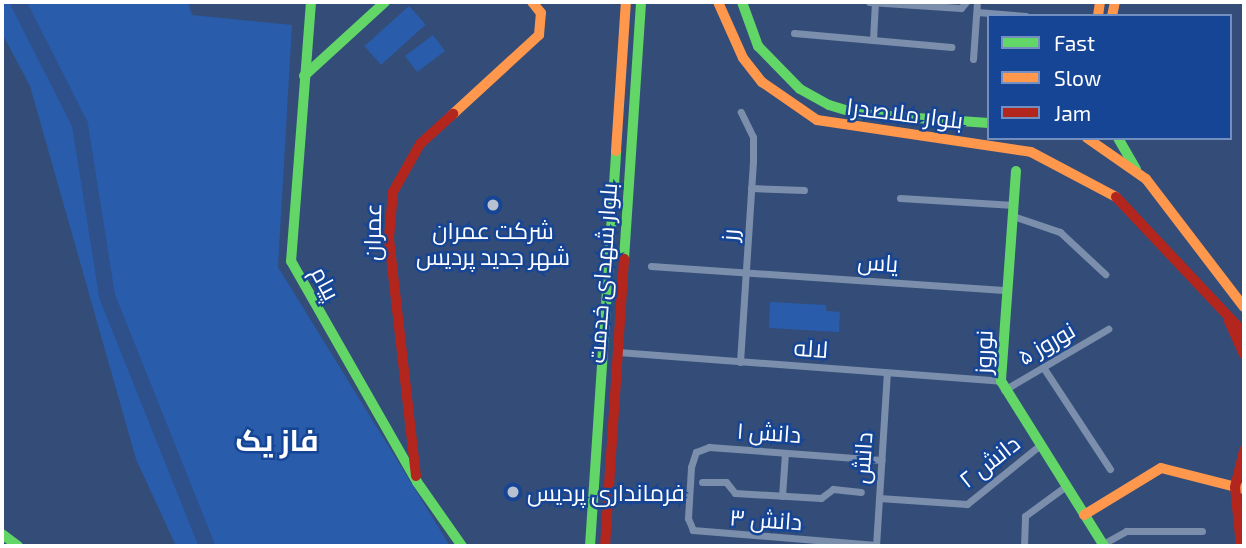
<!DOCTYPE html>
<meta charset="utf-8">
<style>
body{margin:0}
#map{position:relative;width:1246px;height:548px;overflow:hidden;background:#334d78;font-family:"Exo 2",Cairo,sans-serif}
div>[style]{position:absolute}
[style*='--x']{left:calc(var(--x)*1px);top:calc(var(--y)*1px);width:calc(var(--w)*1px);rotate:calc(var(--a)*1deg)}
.green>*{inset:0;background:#295cab;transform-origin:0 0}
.river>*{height:16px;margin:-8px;padding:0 8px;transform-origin:8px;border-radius:8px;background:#2f518b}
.street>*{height:7px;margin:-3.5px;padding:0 3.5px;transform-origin:3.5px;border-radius:3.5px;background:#7b8eab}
.fast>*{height:10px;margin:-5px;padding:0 5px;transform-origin:5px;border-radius:5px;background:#63d668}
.slow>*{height:10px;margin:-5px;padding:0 5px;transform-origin:5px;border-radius:5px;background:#ff974d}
.jam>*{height:10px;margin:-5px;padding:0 5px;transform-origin:5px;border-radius:5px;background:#b3261e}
.dots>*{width:19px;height:19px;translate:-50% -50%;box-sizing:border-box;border:4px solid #164595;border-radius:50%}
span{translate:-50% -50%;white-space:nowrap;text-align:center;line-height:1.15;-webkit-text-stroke:5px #164595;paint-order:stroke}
.street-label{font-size:23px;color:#fff}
.poi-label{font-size:23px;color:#fff}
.left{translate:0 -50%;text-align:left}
.district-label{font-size:30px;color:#fff;font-weight:700}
.frame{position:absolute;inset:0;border:4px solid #fff;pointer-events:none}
.legend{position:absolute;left:987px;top:14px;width:245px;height:126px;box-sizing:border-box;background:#164595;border:2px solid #738fbf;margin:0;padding:9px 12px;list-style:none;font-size:21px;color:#fff}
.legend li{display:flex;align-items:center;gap:14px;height:35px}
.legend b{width:35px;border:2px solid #738fbf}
</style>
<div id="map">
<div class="green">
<i style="clip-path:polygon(2px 2px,188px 2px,192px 15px,292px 25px,278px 267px,450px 546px,176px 546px,136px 459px,30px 86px,2px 33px)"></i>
<i style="left:409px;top:6px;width:25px;height:60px;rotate:48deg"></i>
<i style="left:433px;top:35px;width:20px;height:35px;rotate:53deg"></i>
<i style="clip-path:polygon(770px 302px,826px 305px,826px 311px,840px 312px,839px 332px,769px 328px)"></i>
</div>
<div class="river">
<i style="--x:18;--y:2;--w:138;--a:63.2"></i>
<i style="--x:80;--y:125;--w:173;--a:81"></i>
<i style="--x:107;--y:296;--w:269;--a:68.2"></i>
</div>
<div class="street">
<i style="--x:869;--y:2;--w:92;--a:3.7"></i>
<i style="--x:961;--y:8;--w:8;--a:-50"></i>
<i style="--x:977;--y:12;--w:49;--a:4.7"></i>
<i style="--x:794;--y:33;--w:158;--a:5.1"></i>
<i style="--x:873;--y:40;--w:38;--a:-87"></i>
<i style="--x:973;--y:59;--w:57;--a:-86"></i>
<i style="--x:751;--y:188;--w:53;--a:2.2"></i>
<i style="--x:900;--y:198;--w:114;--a:3.5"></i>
<i style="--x:1013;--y:216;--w:50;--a:18.8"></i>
<i style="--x:1060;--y:232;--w:62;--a:43"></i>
<i style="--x:651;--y:266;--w:357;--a:3.9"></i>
<i style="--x:618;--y:352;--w:384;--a:4.3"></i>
<i style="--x:740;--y:362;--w:200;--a:-86.3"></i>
<i style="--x:753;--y:162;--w:25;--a:-90"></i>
<i style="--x:753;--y:137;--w:28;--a:-116"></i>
<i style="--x:1043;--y:367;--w:122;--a:56.7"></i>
<i style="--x:1004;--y:390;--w:121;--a:-30.4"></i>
<i style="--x:702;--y:482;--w:24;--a:0"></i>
<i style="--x:726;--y:482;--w:14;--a:51"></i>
<i style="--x:735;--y:493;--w:86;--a:3.3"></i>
<i style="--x:821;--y:498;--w:15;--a:-37"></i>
<i style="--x:833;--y:489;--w:28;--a:6"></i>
<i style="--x:782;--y:496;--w:43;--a:-86"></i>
<i style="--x:879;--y:498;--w:88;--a:3.9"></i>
<i style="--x:967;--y:504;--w:92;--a:-38.9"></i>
<i style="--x:876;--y:545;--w:184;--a:-175.3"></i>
<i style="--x:693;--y:530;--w:13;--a:-113"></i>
<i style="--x:688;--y:518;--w:51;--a:-86.6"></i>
<i style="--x:691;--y:467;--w:16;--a:-72"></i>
<i style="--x:696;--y:452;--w:14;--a:-21"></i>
<i style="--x:709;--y:447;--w:173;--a:4.3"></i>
<i style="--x:1101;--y:545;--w:29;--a:-29"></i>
<i style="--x:1126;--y:531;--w:76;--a:0"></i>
<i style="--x:876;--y:546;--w:173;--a:-86.4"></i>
<i style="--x:1024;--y:546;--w:30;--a:-88"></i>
<i style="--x:1025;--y:516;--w:51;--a:-36.2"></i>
</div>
<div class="fast">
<i style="--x:311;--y:2;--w:260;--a:94.4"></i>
<i style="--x:291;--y:261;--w:254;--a:60.3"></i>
<i style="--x:417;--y:482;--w:78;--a:54.9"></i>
<i style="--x:742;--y:2;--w:47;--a:70"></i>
<i style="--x:758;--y:46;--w:60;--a:45.7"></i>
<i style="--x:800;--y:89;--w:33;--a:29"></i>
<i style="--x:829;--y:105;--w:31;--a:17"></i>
<i style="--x:859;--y:114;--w:130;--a:4"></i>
<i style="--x:304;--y:76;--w:110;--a:-42.4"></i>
<i style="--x:1118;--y:138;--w:36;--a:60"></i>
<i style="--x:1016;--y:171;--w:211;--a:94.1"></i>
<i style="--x:1001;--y:381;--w:195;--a:58"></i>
<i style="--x:624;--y:259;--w:258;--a:-86.2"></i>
<i style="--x:2;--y:534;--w:20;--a:37"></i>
<i style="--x:590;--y:546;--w:396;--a:-86.2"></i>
</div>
<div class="slow">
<i style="--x:718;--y:2;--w:61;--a:65.9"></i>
<i style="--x:743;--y:58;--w:31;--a:52"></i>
<i style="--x:762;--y:82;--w:67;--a:34.6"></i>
<i style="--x:817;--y:120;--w:216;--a:8.5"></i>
<i style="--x:1031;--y:152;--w:96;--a:27.9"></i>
<i style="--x:1098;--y:16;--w:14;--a:-82"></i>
<i style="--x:1112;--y:16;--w:14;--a:-78"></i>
<i style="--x:453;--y:114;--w:117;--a:-42.6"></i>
<i style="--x:539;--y:35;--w:22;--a:-85"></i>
<i style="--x:541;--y:13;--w:14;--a:-129"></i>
<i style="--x:1087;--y:138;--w:72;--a:34.8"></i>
<i style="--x:1146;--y:179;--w:161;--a:52.6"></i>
<i style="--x:616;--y:151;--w:149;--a:-86.2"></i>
<i style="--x:1084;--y:515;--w:90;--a:-31.4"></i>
<i style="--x:1161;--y:468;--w:86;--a:14.2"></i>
</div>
<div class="jam">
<i style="--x:1116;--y:197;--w:187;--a:46.7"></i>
<i style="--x:1229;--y:321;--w:37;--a:66"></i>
<i style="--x:416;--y:476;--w:240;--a:-96.5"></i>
<i style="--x:389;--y:238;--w:46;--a:-85"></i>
<i style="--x:393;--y:192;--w:55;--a:-60.6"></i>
<i style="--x:420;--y:144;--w:45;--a:-42.3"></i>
<i style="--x:605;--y:546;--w:288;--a:-86.2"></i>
<i style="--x:1241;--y:546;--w:59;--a:-95.8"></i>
<i style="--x:1235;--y:487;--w:38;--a:-76"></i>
</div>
<div class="dots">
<i style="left:493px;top:205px;background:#b8c1d0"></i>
<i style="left:513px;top:492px;background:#b8c1d0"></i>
</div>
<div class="street-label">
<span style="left:905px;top:113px;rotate:7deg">بلوار ملاصدرا</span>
<span style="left:372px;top:232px;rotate:-89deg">عمران</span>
<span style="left:729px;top:235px;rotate:-86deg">رز</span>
<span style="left:878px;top:262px;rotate:4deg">یاس</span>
<span style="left:602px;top:273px;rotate:-86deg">بلوار شهدای خدمت</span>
<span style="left:326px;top:283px;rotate:62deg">پیام</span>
<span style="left:1046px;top:343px;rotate:-30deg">نوروز ۵</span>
<span style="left:811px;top:348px;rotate:4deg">لاله</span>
<span style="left:983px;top:352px;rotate:-88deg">نوروز</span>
<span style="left:769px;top:432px;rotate:4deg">دانش ۱</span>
<span style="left:862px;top:458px;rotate:-86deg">دانش</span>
<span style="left:989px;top:461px;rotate:-38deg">دانش ۲</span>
<span style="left:766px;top:519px;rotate:4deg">دانش ۳</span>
</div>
<div class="poi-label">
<span style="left:493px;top:243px">شرکت عمران<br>شهر جدید پردیس</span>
<span class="left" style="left:527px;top:492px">فرمانداری پردیس</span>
</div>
<div class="district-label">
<span style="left:277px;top:439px">فاز یک</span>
</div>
<div class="frame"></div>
<ul class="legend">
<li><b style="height:9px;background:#63d668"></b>Fast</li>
<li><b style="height:9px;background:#ff974d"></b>Slow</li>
<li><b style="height:9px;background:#b3261e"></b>Jam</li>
</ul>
</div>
